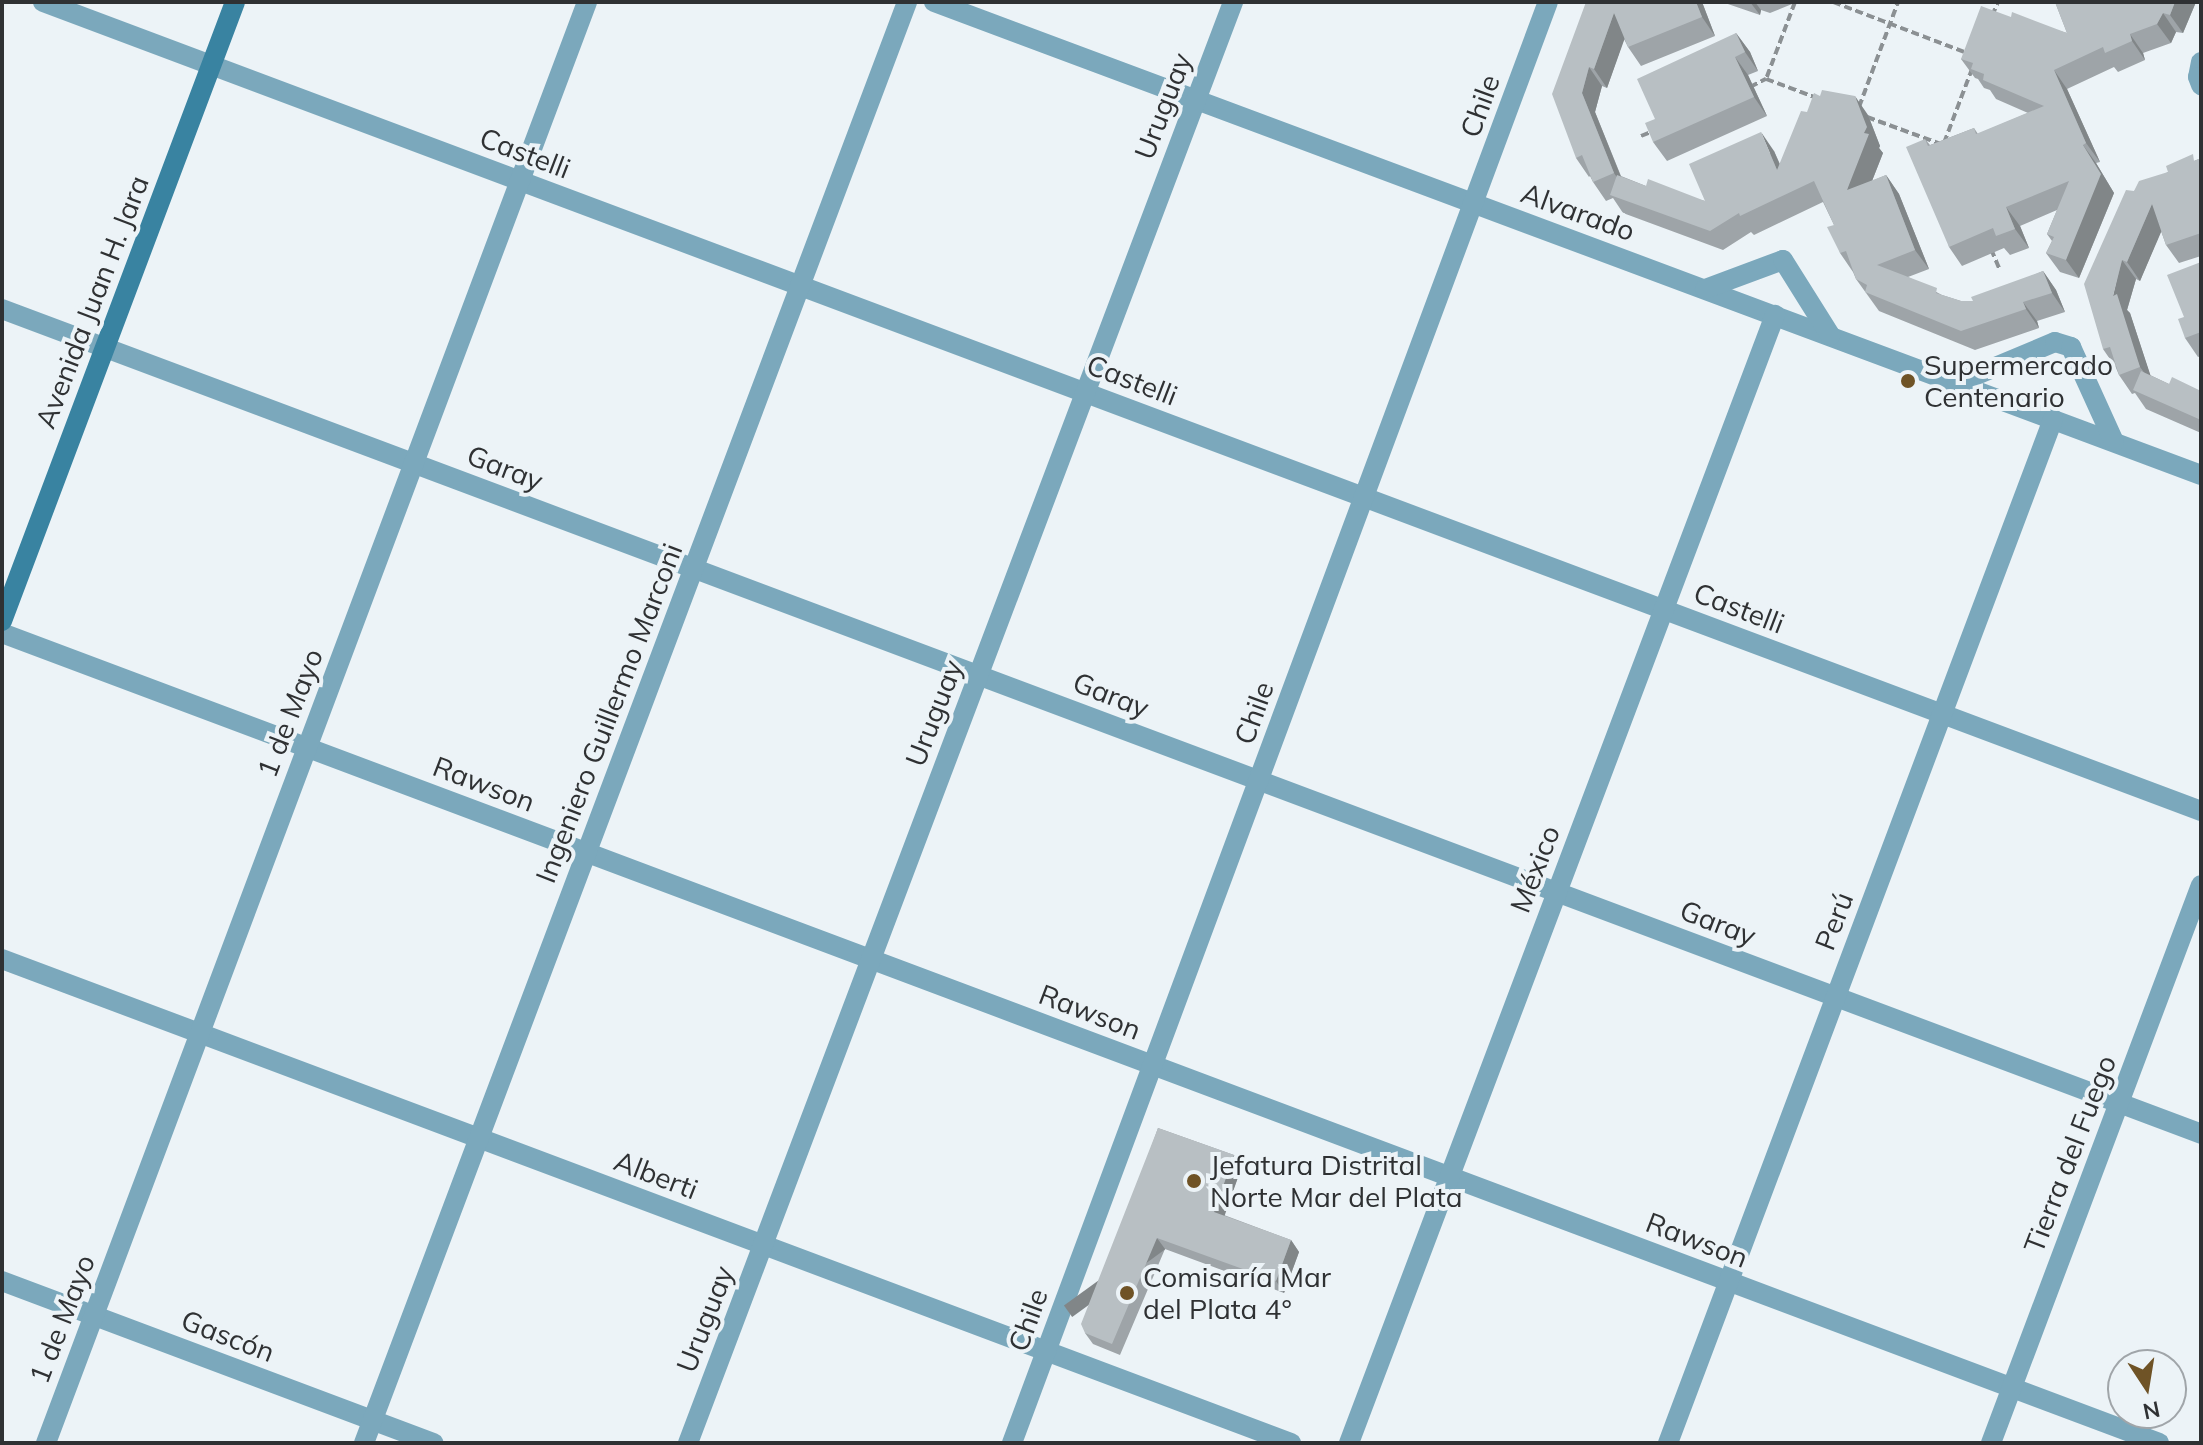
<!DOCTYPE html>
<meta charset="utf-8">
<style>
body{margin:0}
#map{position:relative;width:2203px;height:1445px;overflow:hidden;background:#ecf3f7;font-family:Mulish,sans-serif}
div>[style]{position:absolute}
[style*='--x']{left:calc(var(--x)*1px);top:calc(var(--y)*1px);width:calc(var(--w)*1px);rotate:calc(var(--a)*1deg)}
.path>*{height:4px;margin-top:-2px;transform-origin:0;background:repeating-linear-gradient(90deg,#8b9093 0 8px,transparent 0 12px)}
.minor>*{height:20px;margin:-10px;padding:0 10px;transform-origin:10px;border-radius:10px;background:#7ba8bc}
.secondary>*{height:20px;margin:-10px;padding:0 10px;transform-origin:10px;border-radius:10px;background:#3983a1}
.wall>*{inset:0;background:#9ea4a8}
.shaded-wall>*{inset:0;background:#818688;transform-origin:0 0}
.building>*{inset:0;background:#b8bfc3}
.dots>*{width:22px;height:22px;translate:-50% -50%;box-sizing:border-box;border:4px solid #ecf3f7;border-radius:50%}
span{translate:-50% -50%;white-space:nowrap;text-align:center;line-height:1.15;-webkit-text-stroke:8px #ecf3f7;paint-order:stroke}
.street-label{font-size:28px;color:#2f3133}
.poi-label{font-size:28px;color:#2f3133}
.left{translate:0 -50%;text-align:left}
.frame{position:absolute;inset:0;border:4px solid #2f3133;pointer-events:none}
.north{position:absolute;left:2107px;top:1349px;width:80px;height:80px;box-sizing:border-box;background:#ecf3f7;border:2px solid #a0a5a9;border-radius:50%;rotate:168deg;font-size:22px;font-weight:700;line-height:32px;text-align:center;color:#2f3133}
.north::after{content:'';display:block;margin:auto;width:28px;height:36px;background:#6f5326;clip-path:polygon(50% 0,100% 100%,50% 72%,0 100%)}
</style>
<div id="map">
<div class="path">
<i style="--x:1795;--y:2;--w:82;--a:110.6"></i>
<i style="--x:1766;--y:79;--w:54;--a:20.4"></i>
<i style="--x:1833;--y:2;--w:143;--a:20.8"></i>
<i style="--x:1992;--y:16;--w:15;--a:-67"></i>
<i style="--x:1750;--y:87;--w:18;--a:-27"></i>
<i style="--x:1859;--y:107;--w:112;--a:-69.6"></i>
<i style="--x:1867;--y:117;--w:79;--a:20"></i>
<i style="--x:1641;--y:136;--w:11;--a:-22"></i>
<i style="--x:1944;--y:143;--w:79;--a:-69.3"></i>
<i style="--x:1991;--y:249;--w:23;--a:67"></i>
</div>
<div class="minor">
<i style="--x:43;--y:2;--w:2305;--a:20.55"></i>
<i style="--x:934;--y:2;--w:1352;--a:20.47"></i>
<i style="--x:2201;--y:62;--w:15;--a:101"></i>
<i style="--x:2198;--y:77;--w:9;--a:69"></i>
<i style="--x:1705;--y:289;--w:83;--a:-20.4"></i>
<i style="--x:1783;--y:260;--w:89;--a:57.9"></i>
<i style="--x:2;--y:309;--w:2349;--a:20.56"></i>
<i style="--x:1957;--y:383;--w:106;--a:-22.7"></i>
<i style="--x:2055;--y:342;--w:17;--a:17"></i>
<i style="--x:2071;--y:347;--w:104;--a:65.6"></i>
<i style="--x:2;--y:633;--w:2304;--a:20.58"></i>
<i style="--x:2;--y:959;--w:1377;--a:20.58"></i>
<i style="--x:2;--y:1281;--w:461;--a:20.6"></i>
<i style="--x:46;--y:1443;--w:1539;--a:-69.42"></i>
<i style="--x:364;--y:1443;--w:1540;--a:-69.35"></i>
<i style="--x:688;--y:1443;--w:1541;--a:-69.28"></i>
<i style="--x:1012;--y:1443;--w:1537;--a:-69.6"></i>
<i style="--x:1349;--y:1443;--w:1206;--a:-69.31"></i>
<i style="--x:1668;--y:1443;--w:1094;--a:-69.39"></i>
<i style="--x:1991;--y:1443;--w:596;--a:-69.38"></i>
</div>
<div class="secondary">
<i style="--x:2;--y:621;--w:661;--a:-69.37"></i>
</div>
<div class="wall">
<i style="clip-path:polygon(1586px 2px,1702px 2px,1715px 36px,1641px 66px,1628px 47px,1624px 39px,1607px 88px,1602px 86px,1595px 112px,1621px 176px,1646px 186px,1705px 201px,1774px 151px,1780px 164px,1807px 112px,1868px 115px,1880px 146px,1879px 148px,1883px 153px,1872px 181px,1886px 175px,1899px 194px,1929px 269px,1908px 277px,1942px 295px,1961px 301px,1973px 301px,2043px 271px,2056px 290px,2065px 312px,2037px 321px,2039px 328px,1975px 350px,1879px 311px,1856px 279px,1853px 272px,1840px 253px,1834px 225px,1823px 202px,1754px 235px,1751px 232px,1723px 250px,1623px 213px,1613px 198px,1606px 201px,1593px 182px,1590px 176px,1589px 177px,1576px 158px)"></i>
<i style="clip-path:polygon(1722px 2px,1797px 2px,1770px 13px,1761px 10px,1760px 15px)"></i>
<i style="clip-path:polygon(2055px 2px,2196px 2px,2183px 33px,2176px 32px,2171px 43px,2143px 53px,2145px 60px,2118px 72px,2114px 67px,2067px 89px,2100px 162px,2096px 163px,2114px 193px,2079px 278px,2060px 272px,2046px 253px,2052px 241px,2047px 234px,2057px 210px,2020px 226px,2029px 248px,2010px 255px,2004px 248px,1962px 266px,1949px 247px,1925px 139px,1930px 145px,1974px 128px,1978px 134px,2028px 113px,1996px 99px,1990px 90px,1984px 88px,1978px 79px,1975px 78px,1961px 59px,2011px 17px,2067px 33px)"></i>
<i style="clip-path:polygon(1736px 33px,1750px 52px,1758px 71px,1748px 75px,1767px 116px,1667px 161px,1653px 142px,1655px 119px)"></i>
<i style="clip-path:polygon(2201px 158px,2201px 256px,2179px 263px,2166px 245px,2161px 231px,2140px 281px,2136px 279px,2127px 310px,2130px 313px,2150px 375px,2169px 384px,2201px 391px,2201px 433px,2146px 409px,2135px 393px,2132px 394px,2119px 375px,2116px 368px,2103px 349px,2134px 191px,2168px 172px)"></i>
<i style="clip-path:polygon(2201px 262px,2201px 356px,2198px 357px,2185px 338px,2184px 317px)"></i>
<i style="clip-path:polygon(1158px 1128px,1234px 1155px,1242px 1166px,1224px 1215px,1291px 1240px,1299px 1252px,1284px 1293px,1165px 1249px,1120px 1355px,1093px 1344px,1085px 1333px)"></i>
</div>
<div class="shaded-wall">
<i style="clip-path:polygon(1696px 2px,1702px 2px,1715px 36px,1702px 17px)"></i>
<i style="clip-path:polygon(1750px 2px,1755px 2px,1761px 10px,1760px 15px)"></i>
<i style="clip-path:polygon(2175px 2px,2196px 2px,2183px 33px,2170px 15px)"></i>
<i style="clip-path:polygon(1614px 13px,1627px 32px,1607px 88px,1594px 69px)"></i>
<i style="clip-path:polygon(2163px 13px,2176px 32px,2171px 43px,2157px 24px)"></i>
<i style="clip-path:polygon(1736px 33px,1750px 52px,1758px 71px,1745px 52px)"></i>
<i style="clip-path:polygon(2130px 34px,2143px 53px,2145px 60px,2132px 41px)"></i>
<i style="clip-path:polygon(1735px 57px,1748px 75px,1767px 116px,1754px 97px)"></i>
<i style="clip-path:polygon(1589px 67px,1602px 86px,1595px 112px,1627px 192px,1614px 173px,1582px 93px)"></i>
<i style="clip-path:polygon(2054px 70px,2067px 89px,2100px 162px,2086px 143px)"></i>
<i style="clip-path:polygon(1855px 96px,1868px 115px,1880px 146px,1879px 148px,1883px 153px,1861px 209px,1847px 190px,1864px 133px)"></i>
<i style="clip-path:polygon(1761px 132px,1774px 151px,1790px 189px,1777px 170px)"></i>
<i style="clip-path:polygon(2083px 145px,2096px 163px,2114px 193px,2079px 278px,2066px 260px)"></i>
<i style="clip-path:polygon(1886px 175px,1899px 194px,1929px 269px,1915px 250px)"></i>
<i style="clip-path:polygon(2152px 204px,2165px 223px,2140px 281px,2127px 262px)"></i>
<i style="clip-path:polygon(2006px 207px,2020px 226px,2029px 248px,2015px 229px)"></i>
<i style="clip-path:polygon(2122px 260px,2136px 279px,2127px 310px,2130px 313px,2154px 386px,2140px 367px,2113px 296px)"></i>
<i style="clip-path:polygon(2043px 271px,2056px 290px,2065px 312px,2052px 293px)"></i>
<i style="clip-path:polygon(2023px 302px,2037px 321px,2039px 328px,2026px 309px)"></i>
<i style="clip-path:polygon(1234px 1155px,1242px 1166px,1222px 1223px,1214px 1212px)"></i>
<i style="left:1157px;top:1238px;width:14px;height:115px;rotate:54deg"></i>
<i style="clip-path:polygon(1291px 1240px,1299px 1252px,1284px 1293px,1276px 1281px)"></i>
</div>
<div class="building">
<i style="clip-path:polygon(1586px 2px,1696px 2px,1702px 17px,1628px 47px,1614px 13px,1594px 69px,1589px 67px,1582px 93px,1614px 173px,1593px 182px,1582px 155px,1576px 158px,1552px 94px)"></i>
<i style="clip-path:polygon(2055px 2px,2142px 2px,2143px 4px,2144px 2px,2175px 2px,2170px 15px,2163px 13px,2157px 24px,2130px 34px,2132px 41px,2105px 53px,2103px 47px,2054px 70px,2086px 143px,2083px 145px,2101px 174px,2066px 260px,2046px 253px,2054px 237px,2047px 234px,2069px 181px,2006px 207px,2015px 229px,1996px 236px,1993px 228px,1949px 247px,1906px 147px,1925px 139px,1928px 146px,1974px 128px,1976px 134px,2044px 106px,1983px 80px,1984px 74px,1971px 69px,1973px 63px,1961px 59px,1981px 6px,2011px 17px,2012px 12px,2067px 33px)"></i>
<i style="clip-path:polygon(1736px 33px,1745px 52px,1735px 57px,1754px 97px,1653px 142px,1645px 123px,1655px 119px,1637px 79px)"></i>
<i style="clip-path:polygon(1822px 90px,1855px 96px,1867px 127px,1864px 133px,1869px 134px,1847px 190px,1886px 175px,1915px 250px,1877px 265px,1937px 288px,1936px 293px,1961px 301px,1973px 301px,1971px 297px,2043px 271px,2052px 293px,2023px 302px,2026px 309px,1961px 331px,1865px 292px,1867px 285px,1856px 279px,1846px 251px,1840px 253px,1827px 227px,1834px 225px,1814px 181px,1740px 216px,1739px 213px,1710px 231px,1610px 195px,1617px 175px,1646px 186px,1648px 179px,1705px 201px,1689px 164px,1761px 132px,1777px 170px,1801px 111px,1807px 112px,1814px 93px,1820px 96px)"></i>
<i style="clip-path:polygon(2193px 154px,2194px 161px,2201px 158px,2201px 233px,2166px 245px,2152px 204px,2127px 262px,2122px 260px,2113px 296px,2117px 294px,2140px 367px,2119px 375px,2110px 347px,2103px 349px,2084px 284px,2126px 190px,2134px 191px,2139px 181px,2168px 172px,2166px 166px)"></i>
<i style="clip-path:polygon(2201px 262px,2201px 332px,2185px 338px,2178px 319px,2184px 317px,2167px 275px)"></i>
<i style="clip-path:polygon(2141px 371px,2169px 384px,2172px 377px,2201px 391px,2201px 420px,2133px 390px)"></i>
<i style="clip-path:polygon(1158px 1128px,1234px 1155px,1214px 1212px,1291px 1240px,1276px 1281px,1157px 1238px,1112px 1344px,1085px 1333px,1081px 1324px)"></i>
</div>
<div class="dots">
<i style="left:1908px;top:381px;background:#6f5326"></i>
<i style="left:1194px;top:1181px;background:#6f5326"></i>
<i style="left:1127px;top:1293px;background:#6f5326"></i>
</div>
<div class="street-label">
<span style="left:1163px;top:106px;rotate:-69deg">Uruguay</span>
<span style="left:1480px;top:106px;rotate:-70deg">Chile</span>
<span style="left:525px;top:153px;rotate:21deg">Castelli</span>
<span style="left:1578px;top:212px;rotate:20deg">Alvarado</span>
<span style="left:92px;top:302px;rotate:-69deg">Avenida Juan H. Jara</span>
<span style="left:1132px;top:380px;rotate:21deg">Castelli</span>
<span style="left:505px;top:468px;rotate:21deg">Garay</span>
<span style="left:1739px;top:608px;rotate:21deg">Castelli</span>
<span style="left:1111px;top:695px;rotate:21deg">Garay</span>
<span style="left:290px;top:713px;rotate:-69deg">1 de Mayo</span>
<span style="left:609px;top:713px;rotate:-69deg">Ingeniero Guillermo Marconi</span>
<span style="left:934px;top:713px;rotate:-69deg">Uruguay</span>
<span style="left:1254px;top:713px;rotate:-70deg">Chile</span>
<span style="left:484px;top:784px;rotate:21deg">Rawson</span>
<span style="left:1535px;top:869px;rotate:-69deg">México</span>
<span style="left:1834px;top:921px;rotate:-69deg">Perú</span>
<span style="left:1718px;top:923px;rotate:21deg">Garay</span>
<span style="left:1090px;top:1012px;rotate:21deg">Rawson</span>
<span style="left:2070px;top:1154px;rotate:-69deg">Tierra del Fuego</span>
<span style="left:656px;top:1175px;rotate:21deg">Alberti</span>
<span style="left:1697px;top:1240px;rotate:21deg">Rawson</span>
<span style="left:62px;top:1319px;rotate:-69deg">1 de Mayo</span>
<span style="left:705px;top:1319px;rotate:-69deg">Uruguay</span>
<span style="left:1028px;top:1320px;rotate:-70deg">Chile</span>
<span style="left:228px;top:1336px;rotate:21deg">Gascón</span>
</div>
<div class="poi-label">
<span class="left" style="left:1924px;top:381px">Supermercado<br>Centenario</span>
<span class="left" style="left:1210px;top:1181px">Jefatura Distrital<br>Norte Mar del Plata</span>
<span class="left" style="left:1143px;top:1293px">Comisaría Mar<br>del Plata 4°</span>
</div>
<div class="frame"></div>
<div class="north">N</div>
</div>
